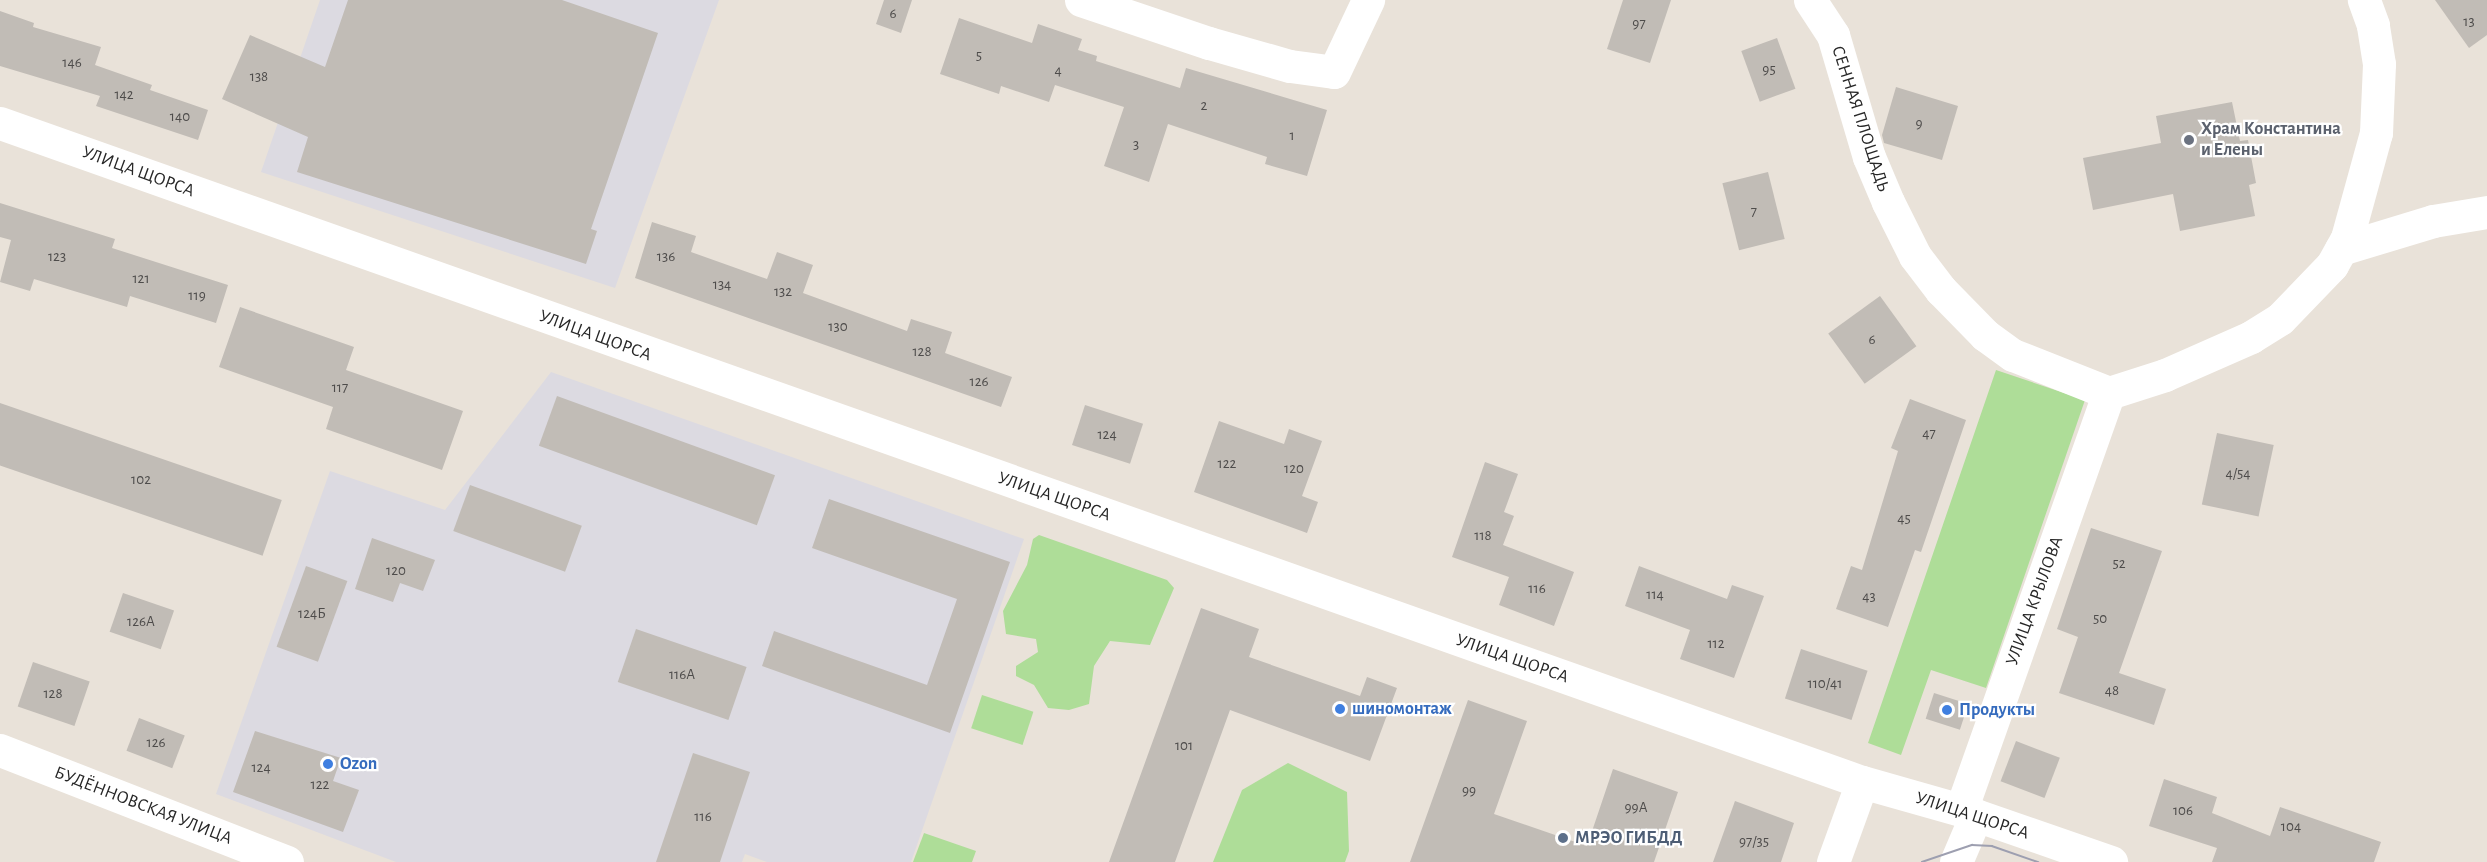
<!DOCTYPE html>
<meta charset="utf-8">
<style>
body{margin:0}
#map{position:relative;width:2487px;height:862px;overflow:hidden;background:#e9e2d9;font-family:"Alegreya Sans",sans-serif}
div>[style]{position:absolute}
[style*='--x']{left:calc(var(--x)*1px);top:calc(var(--y)*1px);width:calc(var(--w)*1px);rotate:calc(var(--a)*1deg)}
.industrial>*{inset:0;background:#dcdae1}
.green>*{inset:0;background:#aedd98;transform-origin:0 0}
.building>*{inset:0;background:#c1bcb6;transform-origin:0 0}
.minor>*{height:33px;margin:-16.5px;padding:0 16.5px;transform-origin:16.5px;border-radius:16.5px;background:#fff}
.tertiary>*{height:33px;margin:-16.5px;padding:0 16.5px;transform-origin:16.5px;border-radius:16.5px;background:#fff}
.tram>*{height:1.5px;margin:-0.75px;padding:0 0.75px;transform-origin:0.75px;border-radius:0.75px;background:#9d9fb0}
.dots>*{width:16px;height:16px;translate:-50% -50%;box-sizing:border-box;border:3px solid #fff;border-radius:50%}
span{translate:-50% -50%;white-space:nowrap;text-align:center;line-height:1.15;-webkit-text-stroke:4.5px #fff;paint-order:stroke}
.number-label{font-size:15px;color:#4e4c4b}
.number-label span{-webkit-text-stroke-width:0}
.street-label{font-size:18px;color:#272727}
.worship-label{font-size:18px;color:#5b616d;font-weight:700}
.left{translate:0 -50%;text-align:left}
.shop-label{font-size:18px;color:#366cbe;font-weight:700}
.service-label{font-size:18px;color:#4e5e75;font-weight:700}
</style>
<div id="map">
<div class="industrial">
<i style="clip-path:polygon(320px 0,719px 0,615px 288px,261px 172px)"></i>
<i style="clip-path:polygon(551px 372px,1024px 539px,911px 862px,767px 862px,745px 854px,742px 862px,396px 862px,216px 794px,330px 471px,445px 510px)"></i>
</div>
<div class="green">
<i style="clip-path:polygon(1996px 370px,2085px 400px,1986px 688px,1931px 670px,1901px 755px,1868px 743px)"></i>
<i style="clip-path:polygon(1039px 535px,1167px 580px,1174px 588px,1150px 645px,1110px 641px,1094px 666px,1089px 704px,1069px 710px,1048px 708px,1034px 685px,1016px 676px,1016px 666px,1038px 652px,1036px 639px,1006px 634px,1003px 611px,1027px 565px,1033px 539px)"></i>
<i style="left:982px;top:695px;width:54px;height:35px;rotate:18deg"></i>
<i style="clip-path:polygon(1288px 763px,1347px 792px,1349px 851px,1345px 862px,1213px 862px,1242px 790px)"></i>
<i style="clip-path:polygon(924px 833px,976px 851px,972px 862px,913px 862px)"></i>
</div>
<div class="building">
<i style="clip-path:polygon(348px 0,562px 0,658px 33px,591px 229px,597px 231px,586px 264px,297px 172px,308px 137px,222px 99px,250px 35px,325px 67px)"></i>
<i style="clip-path:polygon(884px 0,912px 0,901px 33px,876px 24px)"></i>
<i style="clip-path:polygon(1623px 0,1671px 0,1650px 63px,1607px 49px)"></i>
<i style="clip-path:polygon(2435px 0,2487px 0,2487px 35px,2469px 48px)"></i>
<i style="clip-path:polygon(0 11px,34px 23px,33px 27px,101px 47px,95px 65px,152px 85px,150px 90px,208px 110px,198px 140px,96px 106px,100px 96px,0 66px)"></i>
<i style="clip-path:polygon(959px 18px,1032px 43px,1038px 24px,1082px 39px,1078px 50px,1097px 56px,1096px 61px,1180px 88px,1186px 68px,1327px 110px,1307px 176px,1265px 164px,1267px 157px,1168px 124px,1149px 182px,1104px 166px,1124px 107px,1055px 85px,1049px 102px,1001px 86px,999px 94px,940px 74px)"></i>
<i style="left:1777px;top:38px;width:54px;height:38px;rotate:70deg"></i>
<i style="clip-path:polygon(1896px 87px,1958px 106px,1942px 160px,1884px 143px,1882px 135px)"></i>
<i style="clip-path:polygon(2232px 102px,2240px 141px,2248px 140px,2256px 183px,2249px 185px,2255px 216px,2180px 231px,2173px 194px,2093px 210px,2083px 158px,2161px 143px,2156px 116px)"></i>
<i style="left:1768px;top:172px;width:69px;height:47px;rotate:76deg"></i>
<i style="clip-path:polygon(0 203px,115px 239px,112px 248px,228px 285px,216px 323px,130px 296px,127px 307px,34px 279px,30px 291px,0 282px,11px 240px,0 237px)"></i>
<i style="clip-path:polygon(652px 222px,696px 236px,691px 252px,767px 279px,777px 252px,813px 265px,803px 293px,907px 331px,911px 319px,952px 332px,945px 353px,1012px 377px,1001px 407px,635px 278px)"></i>
<i style="left:1880px;top:296px;width:62px;height:64px;rotate:54deg"></i>
<i style="clip-path:polygon(240px 307px,354px 347px,346px 370px,463px 411px,442px 470px,326px 429px,333px 407px,219px 367px)"></i>
<i style="left:557px;top:396px;width:232px;height:53px;rotate:20deg"></i>
<i style="clip-path:polygon(1910px 399px,1966px 420px,1921px 552px,1915px 550px,1888px 627px,1836px 609px,1851px 566px,1862px 570px,1898px 451px,1891px 448px)"></i>
<i style="left:0;top:403px;width:298px;height:59px;rotate:19deg"></i>
<i style="left:1085px;top:405px;width:61px;height:42px;rotate:18deg"></i>
<i style="clip-path:polygon(1219px 421px,1284px 444px,1289px 429px,1322px 441px,1302px 496px,1318px 502px,1307px 533px,1194px 492px)"></i>
<i style="left:2217px;top:433px;width:58px;height:73px;rotate:12deg"></i>
<i style="clip-path:polygon(1485px 462px,1518px 474px,1504px 512px,1514px 516px,1503px 545px,1574px 572px,1554px 626px,1499px 605px,1509px 577px,1452px 557px)"></i>
<i style="left:470px;top:485px;width:119px;height:49px;rotate:20deg"></i>
<i style="clip-path:polygon(829px 499px,1010px 562px,950px 733px,762px 666px,774px 631px,927px 685px,957px 599px,812px 548px)"></i>
<i style="clip-path:polygon(2091px 528px,2162px 551px,2119px 673px,2166px 689px,2154px 725px,2059px 693px,2078px 637px,2057px 629px)"></i>
<i style="clip-path:polygon(372px 538px,435px 560px,423px 591px,400px 583px,393px 602px,355px 589px)"></i>
<i style="left:306px;top:566px;width:44px;height:86px;rotate:20deg"></i>
<i style="clip-path:polygon(1639px 566px,1727px 599px,1732px 585px,1764px 596px,1734px 678px,1680px 659px,1690px 630px,1625px 606px)"></i>
<i style="left:123px;top:593px;width:54px;height:41px;rotate:19deg"></i>
<i style="clip-path:polygon(1201px 608px,1259px 629px,1249px 657px,1360px 696px,1367px 677px,1397px 688px,1370px 761px,1230px 710px,1175px 862px,1109px 862px)"></i>
<i style="left:636px;top:629px;width:117px;height:56px;rotate:19deg"></i>
<i style="left:1801px;top:649px;width:70px;height:52px;rotate:18deg"></i>
<i style="left:33px;top:662px;width:60px;height:47px;rotate:19deg"></i>
<i style="left:1934px;top:693px;width:36px;height:27px;rotate:18deg"></i>
<i style="clip-path:polygon(1468px 700px,1527px 721px,1494px 814px,1587px 846px,1613px 769px,1678px 792px,1654px 862px,1410px 862px)"></i>
<i style="left:139px;top:718px;width:49px;height:35px;rotate:21deg"></i>
<i style="clip-path:polygon(255px 731px,341px 758px,333px 781px,359px 790px,343px 832px,233px 792px)"></i>
<i style="left:2016px;top:741px;width:47px;height:43px;rotate:21deg"></i>
<i style="clip-path:polygon(693px 753px,750px 772px,720px 862px,656px 862px)"></i>
<i style="clip-path:polygon(2164px 779px,2217px 797px,2212px 813px,2270px 836px,2280px 807px,2381px 842px,2374px 862px,2212px 862px,2217px 848px,2149px 826px)"></i>
<i style="clip-path:polygon(1735px 801px,1794px 823px,1781px 862px,1713px 862px)"></i>
</div>
<div class="minor">
<i style="--x:1081;--y:0;--w:135;--a:18.6"></i>
<i style="--x:1209;--y:43;--w:84;--a:15.9"></i>
<i style="--x:1290;--y:66;--w:44;--a:7.8"></i>
<i style="--x:1334;--y:72;--w:80;--a:-64.7"></i>
<i style="--x:1810;--y:0;--w:42;--a:56.7"></i>
<i style="--x:1833;--y:35;--w:127;--a:73.6"></i>
<i style="--x:1869;--y:157;--w:49;--a:67.1"></i>
<i style="--x:1888;--y:202;--w:60;--a:63.4"></i>
<i style="--x:1915;--y:256;--w:43;--a:52.6"></i>
<i style="--x:1941;--y:290;--w:63;--a:45.6"></i>
<i style="--x:1985;--y:335;--w:34;--a:36"></i>
<i style="--x:2013;--y:355;--w:103;--a:21.6"></i>
<i style="--x:2109;--y:393;--w:59;--a:-17.8"></i>
<i style="--x:2165;--y:375;--w:94;--a:-23.8"></i>
<i style="--x:2251;--y:337;--w:34;--a:-32"></i>
<i style="--x:2280;--y:319;--w:75;--a:-46.1"></i>
<i style="--x:2332;--y:265;--w:31;--a:-61"></i>
<i style="--x:2347;--y:238;--w:109;--a:-74.6"></i>
<i style="--x:2376;--y:133;--w:69;--a:-87.5"></i>
<i style="--x:2379;--y:64;--w:39;--a:-99"></i>
<i style="--x:2373;--y:25;--w:27;--a:-110"></i>
<i style="--x:0;--y:123;--w:1975;--a:19.49"></i>
<i style="--x:1862;--y:782;--w:103;--a:15.8"></i>
<i style="--x:1961;--y:810;--w:159;--a:19.1"></i>
<i style="--x:2341;--y:249;--w:96;--a:-16.9"></i>
<i style="--x:2433;--y:221;--w:55;--a:-9.5"></i>
<i style="--x:1961;--y:810;--w:442;--a:-70.5"></i>
<i style="--x:1833;--y:862;--w:85;--a:-70.1"></i>
<i style="--x:1956;--y:862;--w:51;--a:-66.9"></i>
</div>
<div class="tertiary">
<i style="--x:0;--y:750;--w:308;--a:21.3"></i>
</div>
<div class="tram">
<i style="--x:1922;--y:862;--w:53;--a:-18.8"></i>
<i style="--x:1972;--y:845;--w:20;--a:3"></i>
<i style="--x:1992;--y:846;--w:49;--a:19.2"></i>
</div>
<div class="dots">
<i style="left:2189px;top:140px;background:#6b7280"></i>
<i style="left:1340px;top:709px;background:#3f7fe0"></i>
<i style="left:1947px;top:710px;background:#3f7fe0"></i>
<i style="left:328px;top:764px;background:#3f7fe0"></i>
<i style="left:1563px;top:838px;background:#5c6f8a"></i>
</div>
<div class="number-label">
<span style="left:893px;top:14px">6</span>
<span style="left:2469px;top:22px">13</span>
<span style="left:1639px;top:24px">97</span>
<span style="left:979px;top:56px">5</span>
<span style="left:72px;top:63px">146</span>
<span style="left:1769px;top:70px">95</span>
<span style="left:1058px;top:71px">4</span>
<span style="left:259px;top:77px">138</span>
<span style="left:124px;top:95px">142</span>
<span style="left:1204px;top:106px">2</span>
<span style="left:180px;top:117px">140</span>
<span style="left:1919px;top:124px">9</span>
<span style="left:1292px;top:136px">1</span>
<span style="left:1136px;top:145px">3</span>
<span style="left:1754px;top:212px">7</span>
<span style="left:57px;top:257px">123</span>
<span style="left:666px;top:257px">136</span>
<span style="left:141px;top:279px">121</span>
<span style="left:722px;top:285px">134</span>
<span style="left:783px;top:292px">132</span>
<span style="left:197px;top:296px">119</span>
<span style="left:838px;top:327px">130</span>
<span style="left:1872px;top:340px">6</span>
<span style="left:922px;top:352px">128</span>
<span style="left:979px;top:382px">126</span>
<span style="left:340px;top:388px">117</span>
<span style="left:1929px;top:434px">47</span>
<span style="left:1107px;top:435px">124</span>
<span style="left:1227px;top:464px">122</span>
<span style="left:1294px;top:469px">120</span>
<span style="left:2238px;top:474px">4/54</span>
<span style="left:141px;top:480px">102</span>
<span style="left:1904px;top:519px">45</span>
<span style="left:1483px;top:536px">118</span>
<span style="left:2119px;top:564px">52</span>
<span style="left:396px;top:571px">120</span>
<span style="left:1537px;top:589px">116</span>
<span style="left:1655px;top:595px">114</span>
<span style="left:1869px;top:597px">43</span>
<span style="left:312px;top:614px">124Б</span>
<span style="left:2100px;top:619px">50</span>
<span style="left:141px;top:622px">126А</span>
<span style="left:1716px;top:644px">112</span>
<span style="left:682px;top:675px">116А</span>
<span style="left:1825px;top:684px">110/41</span>
<span style="left:2112px;top:691px">48</span>
<span style="left:53px;top:694px">128</span>
<span style="left:156px;top:743px">126</span>
<span style="left:1184px;top:746px">101</span>
<span style="left:261px;top:768px">124</span>
<span style="left:320px;top:785px">122</span>
<span style="left:1469px;top:791px">99</span>
<span style="left:1636px;top:808px">99А</span>
<span style="left:2183px;top:811px">106</span>
<span style="left:703px;top:817px">116</span>
<span style="left:2291px;top:827px">104</span>
<span style="left:1754px;top:842px">97/35</span>
</div>
<div class="street-label">
<span style="left:1860px;top:119px;rotate:72deg">СЕННАЯ ПЛОЩАДЬ</span>
<span style="left:138px;top:172px;rotate:20deg">УЛИЦА ЩОРСА</span>
<span style="left:595px;top:336px;rotate:20deg">УЛИЦА ЩОРСА</span>
<span style="left:1054px;top:497px;rotate:19deg">УЛИЦА ЩОРСА</span>
<span style="left:2035px;top:601px;rotate:-70deg">УЛИЦА КРЫЛОВА</span>
<span style="left:1512px;top:659px;rotate:19deg">УЛИЦА ЩОРСА</span>
<span style="left:143px;top:806px;rotate:21deg">БУДЁННОВСКАЯ УЛИЦА</span>
<span style="left:1972px;top:816px;rotate:18deg">УЛИЦА ЩОРСА</span>
</div>
<div class="worship-label">
<span class="left" style="left:2201px;top:140px">Храм Константина<br>и Елены</span>
</div>
<div class="shop-label">
<span class="left" style="left:1352px;top:709px">шиномонтаж</span>
<span class="left" style="left:1959px;top:710px">Продукты</span>
<span class="left" style="left:340px;top:764px">Ozon</span>
</div>
<div class="service-label">
<span class="left" style="left:1575px;top:838px">МРЭО ГИБДД</span>
</div>
</div>
